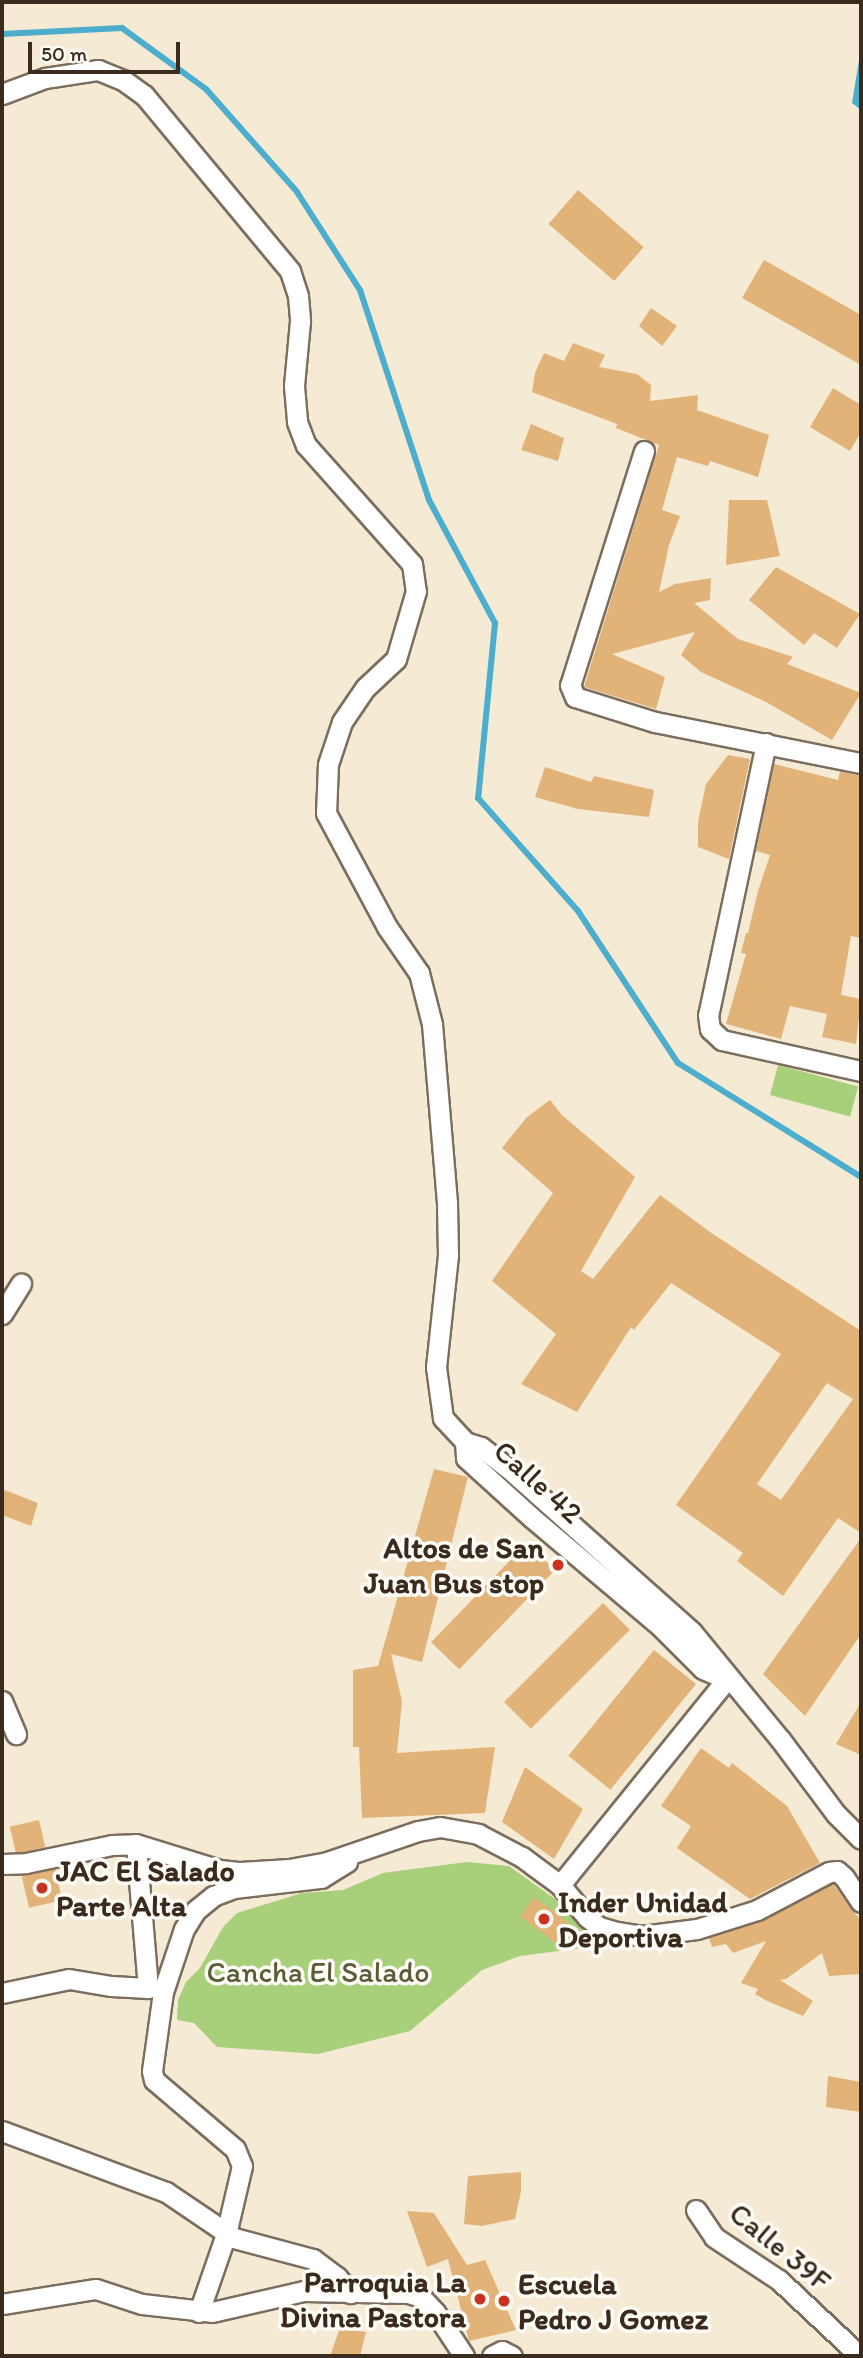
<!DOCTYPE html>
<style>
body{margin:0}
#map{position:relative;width:863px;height:2358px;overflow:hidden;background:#f5ead4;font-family:Itim,sans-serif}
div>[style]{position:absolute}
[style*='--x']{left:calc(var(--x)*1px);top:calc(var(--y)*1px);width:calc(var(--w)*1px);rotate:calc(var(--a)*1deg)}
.green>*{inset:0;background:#a8cf79;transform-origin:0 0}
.water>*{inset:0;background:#4dadcc}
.stream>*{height:6px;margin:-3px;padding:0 3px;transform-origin:3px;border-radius:3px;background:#4dadcc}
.building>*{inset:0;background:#e2b379;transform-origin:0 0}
.roads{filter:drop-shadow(2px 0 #7c6d5e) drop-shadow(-2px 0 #7c6d5e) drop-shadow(0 2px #7c6d5e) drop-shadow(0 -2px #7c6d5e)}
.minor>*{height:19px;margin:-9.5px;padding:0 9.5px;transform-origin:9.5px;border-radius:9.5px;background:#fff}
.dots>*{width:19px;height:19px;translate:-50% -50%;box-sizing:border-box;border:4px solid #fdfcf7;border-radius:50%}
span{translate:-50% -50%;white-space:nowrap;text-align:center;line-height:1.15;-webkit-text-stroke:7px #fdfcf7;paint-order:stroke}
.street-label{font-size:30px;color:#3b2a1e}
.poi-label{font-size:30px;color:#3b2a1e;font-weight:700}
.right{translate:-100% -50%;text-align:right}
.left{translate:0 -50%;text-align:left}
.park-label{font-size:30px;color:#5c5c39}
.frame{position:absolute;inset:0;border:4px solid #3b2a1e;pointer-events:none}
.scale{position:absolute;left:28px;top:42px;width:152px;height:32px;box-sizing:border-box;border:4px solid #3b2a1e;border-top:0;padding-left:9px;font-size:21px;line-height:24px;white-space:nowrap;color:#3b2a1e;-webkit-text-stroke:5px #fdfcf7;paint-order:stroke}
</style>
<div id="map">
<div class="green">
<i style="left:778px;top:1065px;width:83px;height:31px;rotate:15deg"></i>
<i style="clip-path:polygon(467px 1862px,509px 1866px,555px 1899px,590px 1932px,599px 1942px,597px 1946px,520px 1956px,482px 1970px,410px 2031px,318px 2054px,217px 2047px,194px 2023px,177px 2020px,178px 2000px,186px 1982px,200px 1968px,223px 1927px,237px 1913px,302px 1893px,343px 1890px,383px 1873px)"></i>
</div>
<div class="water">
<i style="clip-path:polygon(861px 48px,861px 110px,852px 103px)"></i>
</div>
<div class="stream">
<i style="--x:2;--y:34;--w:120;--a:-2.9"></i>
<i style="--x:122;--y:28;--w:104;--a:36"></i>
<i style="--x:206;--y:89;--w:137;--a:48.5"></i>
<i style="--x:297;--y:192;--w:117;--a:57.3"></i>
<i style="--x:360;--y:290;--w:221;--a:71.8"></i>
<i style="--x:429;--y:500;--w:140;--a:61.8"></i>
<i style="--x:495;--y:623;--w:176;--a:95.5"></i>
<i style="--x:478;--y:798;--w:151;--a:48.5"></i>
<i style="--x:578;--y:911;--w:182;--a:56.7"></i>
<i style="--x:678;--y:1063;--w:216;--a:31.9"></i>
</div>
<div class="building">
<i style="left:578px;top:190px;width:87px;height:45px;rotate:41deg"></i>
<i style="clip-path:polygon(764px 260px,861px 315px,861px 365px,742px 298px)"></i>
<i style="clip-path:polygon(651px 308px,677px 326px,662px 346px,639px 326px)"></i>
<i style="clip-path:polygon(573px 343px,605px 355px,599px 367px,637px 374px,651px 385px,650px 401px,698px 395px,697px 410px,769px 435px,758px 477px,710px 461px,708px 466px,677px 457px,662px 510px,680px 516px,669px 545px,659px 592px,675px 584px,711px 578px,710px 600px,694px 603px,738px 639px,793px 657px,787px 664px,861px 693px,832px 740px,766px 702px,701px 672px,681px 655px,695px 632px,612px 654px,665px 677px,656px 709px,584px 687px,659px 445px,616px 428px,617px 424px,532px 392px,535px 373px,544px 353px,564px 361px)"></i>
<i style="clip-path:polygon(833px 388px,861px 405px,861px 432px,850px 451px,810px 427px)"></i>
<i style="clip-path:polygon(531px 424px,564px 438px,558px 461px,521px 450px)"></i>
<i style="clip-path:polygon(729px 500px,767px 500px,780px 556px,726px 565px)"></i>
<i style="clip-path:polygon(776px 567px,860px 614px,837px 648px,814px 633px,804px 645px,749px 600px)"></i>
<i style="clip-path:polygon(728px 755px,750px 759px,729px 859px,698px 847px,698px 822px,706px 784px)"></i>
<i style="clip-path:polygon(774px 764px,838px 780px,840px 771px,861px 776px,861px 938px,851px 936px,841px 995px,861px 999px,856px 1044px,822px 1037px,827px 1014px,790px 1006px,781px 1039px,726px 1024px,746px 954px,741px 953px,746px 933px,748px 933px,758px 891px,770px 855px,756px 851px)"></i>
<i style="clip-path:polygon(545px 767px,591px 782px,594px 776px,654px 790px,649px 817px,578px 809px,535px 797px)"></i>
<i style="clip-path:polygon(evenodd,550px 1100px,562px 1115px,635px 1177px,581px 1271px,593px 1279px,660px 1195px,710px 1232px,861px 1331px,861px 1533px,838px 1518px,783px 1596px,737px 1561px,743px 1553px,676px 1505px,781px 1354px,671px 1283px,634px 1330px,631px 1327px,577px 1412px,521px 1384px,556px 1334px,492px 1281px,553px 1193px,502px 1148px,527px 1117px,550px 1100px,827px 1383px,853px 1399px,781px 1500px,757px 1484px,827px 1383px)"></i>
<i style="clip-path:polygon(434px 1469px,468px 1477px,422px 1662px,391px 1654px,402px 1701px,397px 1753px,495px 1747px,485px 1813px,362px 1818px,359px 1747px,353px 1747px,353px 1670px,378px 1666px)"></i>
<i style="clip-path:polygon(2px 1489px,38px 1503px,31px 1526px,2px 1515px)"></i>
<i style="clip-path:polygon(861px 1538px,861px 1634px,805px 1716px,763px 1674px)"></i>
<i style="left:527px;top:1543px;width:39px;height:138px;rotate:44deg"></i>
<i style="left:603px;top:1603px;width:38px;height:140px;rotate:45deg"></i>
<i style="left:654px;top:1650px;width:54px;height:136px;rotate:39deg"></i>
<i style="clip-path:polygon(861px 1702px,861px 1755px,836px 1744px)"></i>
<i style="clip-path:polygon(701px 1748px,729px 1768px,732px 1763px,787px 1806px,820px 1863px,750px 1899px,677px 1848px,691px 1826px,661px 1806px)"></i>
<i style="clip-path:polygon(525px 1767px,583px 1809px,554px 1859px,502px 1822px)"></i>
<i style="left:39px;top:1820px;width:28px;height:30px;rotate:77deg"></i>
<i style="left:55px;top:1869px;width:32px;height:34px;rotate:77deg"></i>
<i style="clip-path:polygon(833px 1884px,861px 1921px,861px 1974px,829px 1976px,822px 1953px,786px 1979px,780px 1980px,813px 2001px,803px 2016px,767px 2001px,755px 1994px,758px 1989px,741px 1983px,766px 1941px,733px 1953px,726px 1944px,712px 1947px,709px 1938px,763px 1921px)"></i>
<i style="left:534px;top:1897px;width:45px;height:24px;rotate:37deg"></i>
<i style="clip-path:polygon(828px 2076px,861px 2082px,861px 2112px,826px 2107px)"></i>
<i style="clip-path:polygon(521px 2172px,521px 2191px,515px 2219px,482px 2226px,464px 2224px,468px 2176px)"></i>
<i style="clip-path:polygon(407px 2211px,434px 2213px,467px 2265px,485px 2260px,516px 2330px,469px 2341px,448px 2259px,427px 2267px)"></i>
<i style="clip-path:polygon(340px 2328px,366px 2332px,360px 2356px,330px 2356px)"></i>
</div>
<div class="roads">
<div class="minor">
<i style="--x:2;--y:94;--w:46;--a:-20.4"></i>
<i style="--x:45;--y:78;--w:54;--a:-8.6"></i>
<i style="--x:98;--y:70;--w:27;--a:22"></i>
<i style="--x:123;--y:80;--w:26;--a:36"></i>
<i style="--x:144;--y:95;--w:229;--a:50.3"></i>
<i style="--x:290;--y:271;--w:26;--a:72"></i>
<i style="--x:298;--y:296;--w:25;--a:85"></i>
<i style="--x:300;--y:321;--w:65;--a:95.3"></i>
<i style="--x:294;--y:386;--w:36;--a:85"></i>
<i style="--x:297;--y:422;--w:25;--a:69"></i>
<i style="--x:306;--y:445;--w:159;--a:48.3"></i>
<i style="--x:412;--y:564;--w:27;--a:82"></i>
<i style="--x:416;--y:591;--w:71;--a:106.4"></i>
<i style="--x:396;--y:659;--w:42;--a:136.9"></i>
<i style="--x:365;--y:688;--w:41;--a:124.1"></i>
<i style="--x:342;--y:722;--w:44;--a:108.4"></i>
<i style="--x:328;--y:764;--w:49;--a:92.3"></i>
<i style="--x:326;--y:813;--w:129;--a:61.8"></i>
<i style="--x:387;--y:927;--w:56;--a:55.2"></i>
<i style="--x:419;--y:973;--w:53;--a:75.7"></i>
<i style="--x:432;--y:1024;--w:181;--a:85.2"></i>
<i style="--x:447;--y:1204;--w:51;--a:88.9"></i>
<i style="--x:448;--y:1255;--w:113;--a:96.1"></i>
<i style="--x:436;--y:1367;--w:51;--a:82.2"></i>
<i style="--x:443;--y:1418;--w:33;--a:47"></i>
<i style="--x:644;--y:451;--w:245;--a:107.5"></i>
<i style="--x:570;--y:685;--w:13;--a:67"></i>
<i style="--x:575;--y:697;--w:84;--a:17.4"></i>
<i style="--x:655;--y:722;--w:210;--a:11.3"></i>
<i style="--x:766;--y:743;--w:278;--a:102"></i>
<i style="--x:708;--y:1015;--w:14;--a:82"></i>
<i style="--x:710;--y:1029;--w:16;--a:43"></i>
<i style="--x:722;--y:1040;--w:142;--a:12.6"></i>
<i style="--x:2;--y:1314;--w:36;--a:-58"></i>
<i style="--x:465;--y:1442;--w:17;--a:17"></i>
<i style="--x:481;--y:1447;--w:34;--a:38"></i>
<i style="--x:508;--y:1468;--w:246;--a:41.7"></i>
<i style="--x:692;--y:1632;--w:139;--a:50.6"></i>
<i style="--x:780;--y:1739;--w:94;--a:53.3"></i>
<i style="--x:836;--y:1814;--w:35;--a:45"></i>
<i style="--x:465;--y:1442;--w:16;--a:86"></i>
<i style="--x:466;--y:1458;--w:88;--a:42.2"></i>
<i style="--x:531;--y:1517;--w:170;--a:40.2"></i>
<i style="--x:661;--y:1627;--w:59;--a:45"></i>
<i style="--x:703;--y:1669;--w:26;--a:23"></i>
<i style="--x:2;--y:1701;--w:36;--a:67"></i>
<i style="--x:2;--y:1864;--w:24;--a:-2"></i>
<i style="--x:26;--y:1863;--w:88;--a:-11.8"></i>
<i style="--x:112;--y:1845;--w:24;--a:-2"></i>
<i style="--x:136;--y:1844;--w:88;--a:17.2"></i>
<i style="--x:220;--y:1870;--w:20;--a:6"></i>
<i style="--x:240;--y:1872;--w:49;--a:-3.5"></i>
<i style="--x:289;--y:1869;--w:39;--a:-10"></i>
<i style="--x:327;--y:1862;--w:96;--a:-18.8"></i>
<i style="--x:418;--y:1831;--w:22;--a:-10"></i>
<i style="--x:440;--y:1827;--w:39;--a:10"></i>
<i style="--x:478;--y:1834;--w:50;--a:27.6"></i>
<i style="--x:522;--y:1857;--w:47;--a:36.4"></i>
<i style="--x:560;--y:1885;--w:42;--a:49.8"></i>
<i style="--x:587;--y:1917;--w:16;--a:40"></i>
<i style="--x:599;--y:1927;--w:19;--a:16"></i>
<i style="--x:617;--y:1932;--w:25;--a:9"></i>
<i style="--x:642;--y:1936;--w:55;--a:-7.3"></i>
<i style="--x:697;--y:1929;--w:63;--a:-17.6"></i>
<i style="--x:757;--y:1910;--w:81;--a:-27.8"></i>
<i style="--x:829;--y:1872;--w:8;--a:-7"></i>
<i style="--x:837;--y:1871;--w:9;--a:41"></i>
<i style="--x:844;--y:1877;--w:30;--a:56"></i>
<i style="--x:560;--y:1885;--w:265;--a:-51"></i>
<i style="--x:2;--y:1993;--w:68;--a:-11.8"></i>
<i style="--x:69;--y:1979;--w:43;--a:9.5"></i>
<i style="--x:111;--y:1986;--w:37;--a:3"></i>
<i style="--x:148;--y:1988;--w:144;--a:-94.8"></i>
<i style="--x:2;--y:2131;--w:175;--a:20.4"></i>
<i style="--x:166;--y:2192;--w:82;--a:34.1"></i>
<i style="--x:234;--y:2238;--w:82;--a:14.9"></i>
<i style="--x:313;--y:2259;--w:30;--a:37"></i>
<i style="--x:337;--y:2277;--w:21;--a:51"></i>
<i style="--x:696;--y:2210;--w:32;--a:56"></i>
<i style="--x:714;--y:2237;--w:78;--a:33.5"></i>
<i style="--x:779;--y:2280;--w:111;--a:43.2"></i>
<i style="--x:2;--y:2304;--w:95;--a:-9.1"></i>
<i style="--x:96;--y:2289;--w:48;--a:18.1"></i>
<i style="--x:142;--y:2304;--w:70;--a:6.5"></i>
<i style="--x:212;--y:2312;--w:94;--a:-12.9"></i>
<i style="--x:304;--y:2291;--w:104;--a:1.1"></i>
<i style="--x:408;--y:2293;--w:14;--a:17"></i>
<i style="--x:421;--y:2297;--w:21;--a:47"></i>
<i style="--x:435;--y:2312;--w:53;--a:56.6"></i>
<i style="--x:199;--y:2312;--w:83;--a:-70.9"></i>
<i style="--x:226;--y:2234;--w:70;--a:-76.8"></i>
<i style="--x:242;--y:2166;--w:18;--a:-112"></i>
<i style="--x:235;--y:2149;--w:106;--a:-139.6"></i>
<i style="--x:154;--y:2080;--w:9;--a:-103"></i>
<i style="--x:152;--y:2071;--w:80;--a:-82.1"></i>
<i style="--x:163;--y:1992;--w:66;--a:-71.6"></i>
<i style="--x:184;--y:1929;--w:22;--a:-58"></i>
<i style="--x:196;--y:1910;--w:22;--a:-39"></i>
<i style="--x:213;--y:1896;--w:22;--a:-21"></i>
<i style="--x:234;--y:1888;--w:88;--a:-6.6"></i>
<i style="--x:321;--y:1878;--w:31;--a:-32"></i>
<i style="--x:492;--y:2356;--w:11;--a:-27"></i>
<i style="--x:502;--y:2351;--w:11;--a:27"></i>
</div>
</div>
<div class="dots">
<i style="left:558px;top:1565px;background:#c8321e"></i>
<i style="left:42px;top:1888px;background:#c8321e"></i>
<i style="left:544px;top:1919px;background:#c8321e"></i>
<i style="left:480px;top:2299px;background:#c8321e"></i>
<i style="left:504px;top:2301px;background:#c8321e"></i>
</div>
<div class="street-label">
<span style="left:538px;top:1482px;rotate:42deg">Calle 42</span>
<span style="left:780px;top:2247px;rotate:39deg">Calle 39F</span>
</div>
<div class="poi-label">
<span class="right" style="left:544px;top:1565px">Altos de San<br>Juan Bus stop</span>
<span class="left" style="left:56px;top:1888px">JAC El Salado<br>Parte Alta</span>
<span class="left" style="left:558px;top:1919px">Inder Unidad<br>Deportiva</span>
<span class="right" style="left:466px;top:2299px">Parroquia La<br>Divina Pastora</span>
<span class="left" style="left:518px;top:2301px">Escuela<br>Pedro J Gomez</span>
</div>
<div class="park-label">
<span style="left:318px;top:1972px">Cancha El Salado</span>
</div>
<div class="frame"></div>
<div class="scale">50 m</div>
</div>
